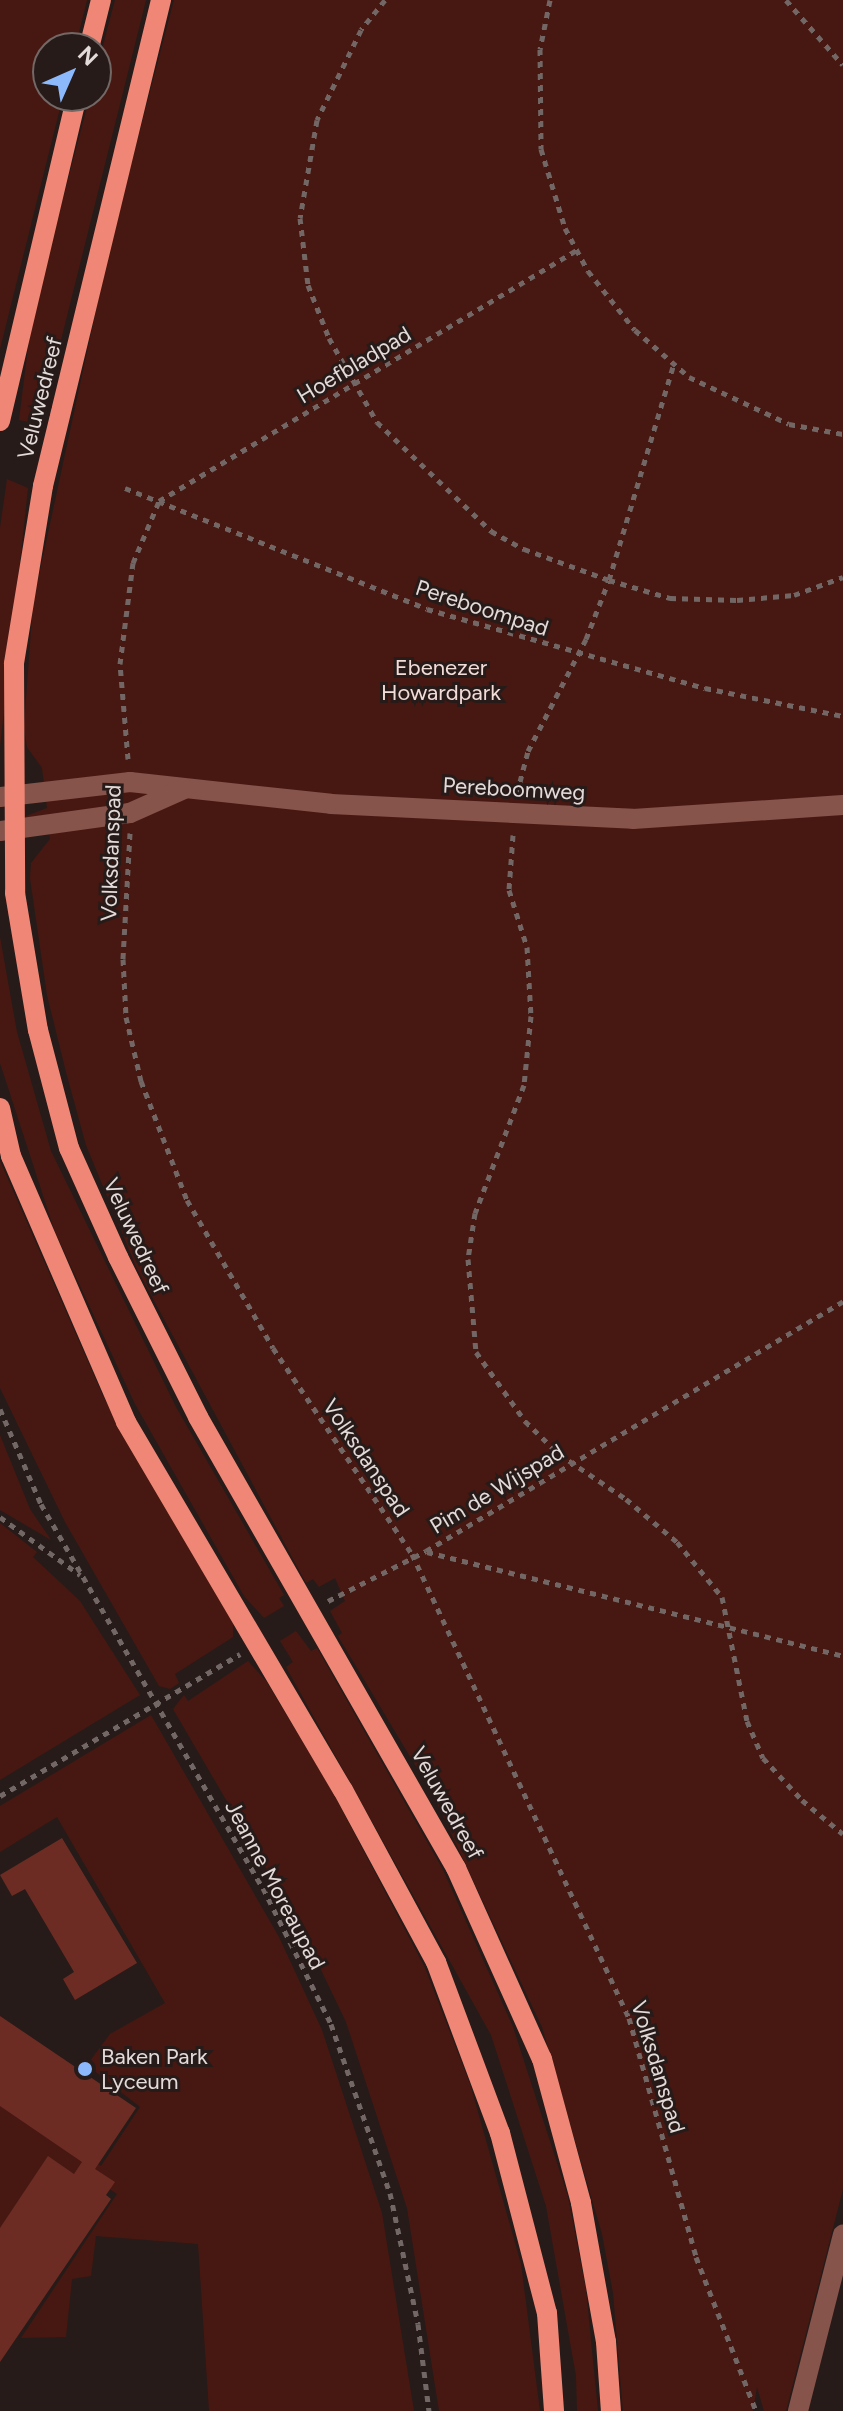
<!DOCTYPE html>
<style>
body{margin:0}
#map{position:relative;width:843px;height:2411px;overflow:hidden;background:#271b19;font-family:Figtree,sans-serif}
div>[style]{position:absolute}
[style*='--x']{left:calc(var(--x)*1px);top:calc(var(--y)*1px);width:calc(var(--w)*1px);rotate:calc(var(--a)*1deg)}
.green>*{inset:0;background:#471812}
.building>*{inset:0;background:#6d2c23}
.path>*{height:5px;margin-top:-2.5px;transform-origin:0;background:repeating-linear-gradient(90deg,#726765 0 6px,transparent 0 12px)}
.minor>*{height:20px;margin:-10px;padding:0 10px;transform-origin:10px;border-radius:10px;background:#87544b}
.major>*{height:20px;margin:-10px;padding:0 10px;transform-origin:10px;border-radius:10px;background:#f08776}
.dots>*{width:22px;height:22px;translate:-50% -50%;box-sizing:border-box;border:4px solid #271b19;border-radius:50%}
span{translate:-50% -50%;white-space:nowrap;text-align:center;line-height:1.15;-webkit-text-stroke:6px #271b19;paint-order:stroke}
.street-label{font-size:22px;color:#e3dbd9}
.park-label{font-size:22px;color:#f2dcd8}
.poi-label{font-size:22px;color:#e3dbd9}
.left{translate:0 -50%;text-align:left}
.north{position:absolute;left:32px;top:32px;width:80px;height:80px;box-sizing:border-box;background:#271b19;border:2px solid #726866;border-radius:50%;rotate:45deg;font-size:22px;font-weight:700;line-height:32px;text-align:center;color:#e3dbd9}
.north::after{content:'';display:block;margin:auto;width:28px;height:36px;background:#8cb9fc;clip-path:polygon(50% 0,100% 100%,50% 72%,0 100%)}
</style>
<div id="map">
<div class="green">
<i style="clip-path:polygon(0 0,87px 0,75px 48px,48px 48px,48px 96px,63px 96px,0 349px)"></i>
<i style="clip-path:polygon(115px 0,146px 0,40px 424px,19px 420px,32px 316px,90px 96px,96px 96px,96px 72px)"></i>
<i style="clip-path:polygon(174px 0,843px 0,843px 2189px,786px 2411px,764px 2411px,757px 2387px,753px 2411px,623px 2411px,613px 2293px,602px 2234px,542px 2027px,433px 1795px,338px 1636px,342px 1633px,330px 1611px,345px 1601px,335px 1578px,319px 1587px,313px 1579px,306px 1583px,137px 1269px,86px 1145px,66px 1072px,47px 995px,30px 878px,31px 863px,50px 839px,48px 822px,28px 822px,26px 816px,47px 808px,42px 768px,27px 747px,24px 727px,33px 603px,111px 241px)"></i>
<i style="clip-path:polygon(7px 479px,28px 488px,0 747px,0 528px)"></i>
<i style="clip-path:polygon(0 937px,17px 1032px,51px 1151px,176px 1407px,284px 1595px,279px 1598px,284px 1606px,264px 1618px,244px 1596px,135px 1404px,55px 1232px,0 1063px)"></i>
<i style="clip-path:polygon(0 1161px,103px 1396px,233px 1623px,233px 1637px,175px 1674px,179px 1683px,170px 1689px,159px 1686px,65px 1522px,0 1388px)"></i>
<i style="clip-path:polygon(0 1435px,30px 1509px,51px 1540px,0 1510px)"></i>
<i style="clip-path:polygon(0 1523px,37px 1552px,33px 1557px,80px 1601px,140px 1695px,0 1780px)"></i>
<i style="clip-path:polygon(296px 1631px,311px 1651px,317px 1648px,443px 1870px,513px 2027px,568px 2197px,586px 2290px,598px 2411px,577px 2411px,576px 2376px,546px 2206px,491px 2035px,286px 1667px,293px 1662px,280px 1641px)"></i>
<i style="clip-path:polygon(248px 1661px,266px 1681px,330px 1787px,425px 1968px,470px 2084px,521px 2264px,540px 2411px,439px 2411px,407px 2208px,346px 2022px,301px 1928px,173px 1709px,184px 1695px,188px 1701px)"></i>
<i style="clip-path:polygon(151px 1715px,279px 1937px,322px 2030px,382px 2213px,414px 2411px,209px 2411px,198px 2244px,96px 2236px,91px 2276px,72px 2279px,66px 2337px,21px 2338px,117px 2194px,79px 2168px,74px 2174px,50px 2158px,0 2229px,0 2100px,101px 2166px,140px 2107px,87px 2065px,110px 2034px,165px 2003px,57px 1817px,0 1852px,0 1806px)"></i>
</div>
<div class="building">
<i style="clip-path:polygon(62px 1838px,137px 1963px,75px 2000px,63px 1979px,74px 1972px,25px 1889px,12px 1896px,0 1875px)"></i>
<i style="clip-path:polygon(0 2016px,136px 2108px,95px 2169px,115px 2182px,106px 2195px,111px 2199px,0 2362px,0 2228px,48px 2156px,74px 2174px,82px 2162px,0 2106px)"></i>
</div>
<div class="path">
<i style="--x:385;--y:0;--w:38;--a:129"></i>
<i style="--x:361;--y:30;--w:100;--a:116.1"></i>
<i style="--x:317;--y:120;--w:99;--a:99.8"></i>
<i style="--x:300;--y:218;--w:67;--a:83.2"></i>
<i style="--x:308;--y:285;--w:57;--a:68.4"></i>
<i style="--x:329;--y:338;--w:97;--a:60.3"></i>
<i style="--x:377;--y:422;--w:158;--a:43.7"></i>
<i style="--x:491;--y:531;--w:38;--a:29"></i>
<i style="--x:524;--y:549;--w:90;--a:20"></i>
<i style="--x:609;--y:580;--w:64;--a:16.4"></i>
<i style="--x:670;--y:598;--w:67;--a:1.7"></i>
<i style="--x:737;--y:600;--w:57;--a:-5"></i>
<i style="--x:794;--y:595;--w:52;--a:-20.2"></i>
<i style="--x:550;--y:0;--w:50;--a:101.5"></i>
<i style="--x:540;--y:49;--w:100;--a:89.4"></i>
<i style="--x:541;--y:149;--w:83;--a:73.1"></i>
<i style="--x:565;--y:228;--w:49;--a:61.9"></i>
<i style="--x:588;--y:271;--w:75;--a:51.5"></i>
<i style="--x:635;--y:330;--w:72;--a:41"></i>
<i style="--x:689;--y:377;--w:110;--a:25.2"></i>
<i style="--x:789;--y:424;--w:55;--a:10.5"></i>
<i style="--x:786;--y:0;--w:86;--a:48.8"></i>
<i style="--x:125;--y:488;--w:325;--a:21.8"></i>
<i style="--x:427;--y:609;--w:289;--a:15.9"></i>
<i style="--x:705;--y:688;--w:141;--a:11.5"></i>
<i style="--x:128;--y:759;--w:95;--a:-94.8"></i>
<i style="--x:120;--y:664;--w:102;--a:-82.7"></i>
<i style="--x:133;--y:563;--w:67;--a:-67.2"></i>
<i style="--x:159;--y:501;--w:487;--a:-31"></i>
<i style="--x:517;--y:793;--w:43;--a:-75.3"></i>
<i style="--x:528;--y:751;--w:126;--a:-62.6"></i>
<i style="--x:586;--y:639;--w:63;--a:-68.7"></i>
<i style="--x:609;--y:580;--w:226;--a:-73.3"></i>
<i style="--x:130;--y:833;--w:126;--a:93.2"></i>
<i style="--x:123;--y:959;--w:58;--a:87"></i>
<i style="--x:126;--y:1017;--w:66;--a:76.8"></i>
<i style="--x:141;--y:1081;--w:128;--a:68.9"></i>
<i style="--x:187;--y:1200;--w:171;--a:59.8"></i>
<i style="--x:273;--y:1348;--w:249;--a:56"></i>
<i style="--x:412;--y:1554;--w:512;--a:64.94"></i>
<i style="--x:629;--y:2018;--w:248;--a:74.3"></i>
<i style="--x:696;--y:2257;--w:165;--a:68.7"></i>
<i style="--x:513;--y:835;--w:55;--a:94.2"></i>
<i style="--x:509;--y:890;--w:60;--a:72.5"></i>
<i style="--x:527;--y:947;--w:69;--a:86.7"></i>
<i style="--x:531;--y:1016;--w:69;--a:95.8"></i>
<i style="--x:524;--y:1085;--w:137;--a:110.9"></i>
<i style="--x:475;--y:1213;--w:47;--a:98.7"></i>
<i style="--x:468;--y:1259;--w:93;--a:85.1"></i>
<i style="--x:476;--y:1352;--w:85;--a:54.6"></i>
<i style="--x:525;--y:1421;--w:47;--a:44.1"></i>
<i style="--x:559;--y:1454;--w:81;--a:33.9"></i>
<i style="--x:626;--y:1499;--w:67;--a:40.1"></i>
<i style="--x:677;--y:1542;--w:71;--a:50.7"></i>
<i style="--x:722;--y:1597;--w:126;--a:78.6"></i>
<i style="--x:747;--y:1721;--w:40;--a:66.6"></i>
<i style="--x:763;--y:1758;--w:57;--a:47.1"></i>
<i style="--x:802;--y:1800;--w:53;--a:39.7"></i>
<i style="--x:0;--y:1409;--w:103;--a:66.7"></i>
<i style="--x:41;--y:1504;--w:444;--a:60"></i>
<i style="--x:263;--y:1888;--w:152;--a:63.4"></i>
<i style="--x:331;--y:2024;--w:179;--a:70.8"></i>
<i style="--x:390;--y:2193;--w:134;--a:77.9"></i>
<i style="--x:418;--y:2324;--w:88;--a:82.8"></i>
<i style="--x:0;--y:1517;--w:99;--a:35.9"></i>
<i style="--x:427;--y:1552;--w:429;--a:14"></i>
<i style="--x:328;--y:1601;--w:110;--a:-27"></i>
<i style="--x:426;--y:1551;--w:486;--a:-30.9"></i>
<i style="--x:0;--y:1796;--w:279;--a:-30.6"></i>
</div>
<div class="minor">
<i style="--x:0;--y:797;--w:131;--a:-6.6"></i>
<i style="--x:130;--y:782;--w:202;--a:6.2"></i>
<i style="--x:331;--y:804;--w:302;--a:2.8"></i>
<i style="--x:633;--y:819;--w:210;--a:-3.8"></i>
<i style="--x:0;--y:831;--w:131;--a:-7.9"></i>
<i style="--x:130;--y:813;--w:59;--a:-24"></i>
<i style="--x:798;--y:2411;--w:182;--a:-75.7"></i>
</div>
<div class="major">
<i style="--x:161;--y:0;--w:500;--a:103.65"></i>
<i style="--x:43;--y:486;--w:180;--a:99.3"></i>
<i style="--x:14;--y:664;--w:229;--a:89.7"></i>
<i style="--x:15;--y:893;--w:139;--a:80.5"></i>
<i style="--x:38;--y:1030;--w:122;--a:75.3"></i>
<i style="--x:69;--y:1148;--w:120;--a:65.8"></i>
<i style="--x:118;--y:1257;--w:179;--a:63.4"></i>
<i style="--x:198;--y:1417;--w:520;--a:60.23"></i>
<i style="--x:456;--y:1868;--w:209;--a:65.8"></i>
<i style="--x:542;--y:2059;--w:149;--a:74.8"></i>
<i style="--x:581;--y:2203;--w:141;--a:79.8"></i>
<i style="--x:606;--y:2342;--w:69;--a:85.9"></i>
<i style="--x:89;--y:48;--w:49;--a:-76"></i>
<i style="--x:0;--y:421;--w:334;--a:-76.7"></i>
<i style="--x:0;--y:1108;--w:49;--a:77.1"></i>
<i style="--x:11;--y:1156;--w:290;--a:66.6"></i>
<i style="--x:126;--y:1422;--w:427;--a:59.5"></i>
<i style="--x:343;--y:1790;--w:196;--a:61.6"></i>
<i style="--x:436;--y:1962;--w:183;--a:69.5"></i>
<i style="--x:500;--y:2133;--w:186;--a:75.4"></i>
<i style="--x:547;--y:2313;--w:98;--a:85.9"></i>
</div>
<div class="dots">
<i style="left:85px;top:2069px;background:#8cb9fc"></i>
</div>
<div class="street-label">
<span style="left:354px;top:365px;rotate:-31deg">Hoefbladpad</span>
<span style="left:40px;top:398px;rotate:-76deg">Veluwedreef</span>
<span style="left:482px;top:608px;rotate:18deg">Pereboompad</span>
<span style="left:514px;top:789px;rotate:3deg">Pereboomweg</span>
<span style="left:111px;top:853px;rotate:-88deg">Volksdanspad</span>
<span style="left:136px;top:1236px;rotate:65deg">Veluwedreef</span>
<span style="left:366px;top:1458px;rotate:56deg">Volksdanspad</span>
<span style="left:497px;top:1489px;rotate:-31deg">Pim de Wijspad</span>
<span style="left:447px;top:1803px;rotate:61deg">Veluwedreef</span>
<span style="left:275px;top:1885px;rotate:62deg">Jeanne Moreaupad</span>
<span style="left:658px;top:2067px;rotate:73deg">Volksdanspad</span>
</div>
<div class="park-label">
<span style="left:441px;top:680px">Ebenezer<br>Howardpark</span>
</div>
<div class="poi-label">
<span class="left" style="left:101px;top:2069px">Baken Park<br>Lyceum</span>
</div>
<div class="north">N</div>
</div>
